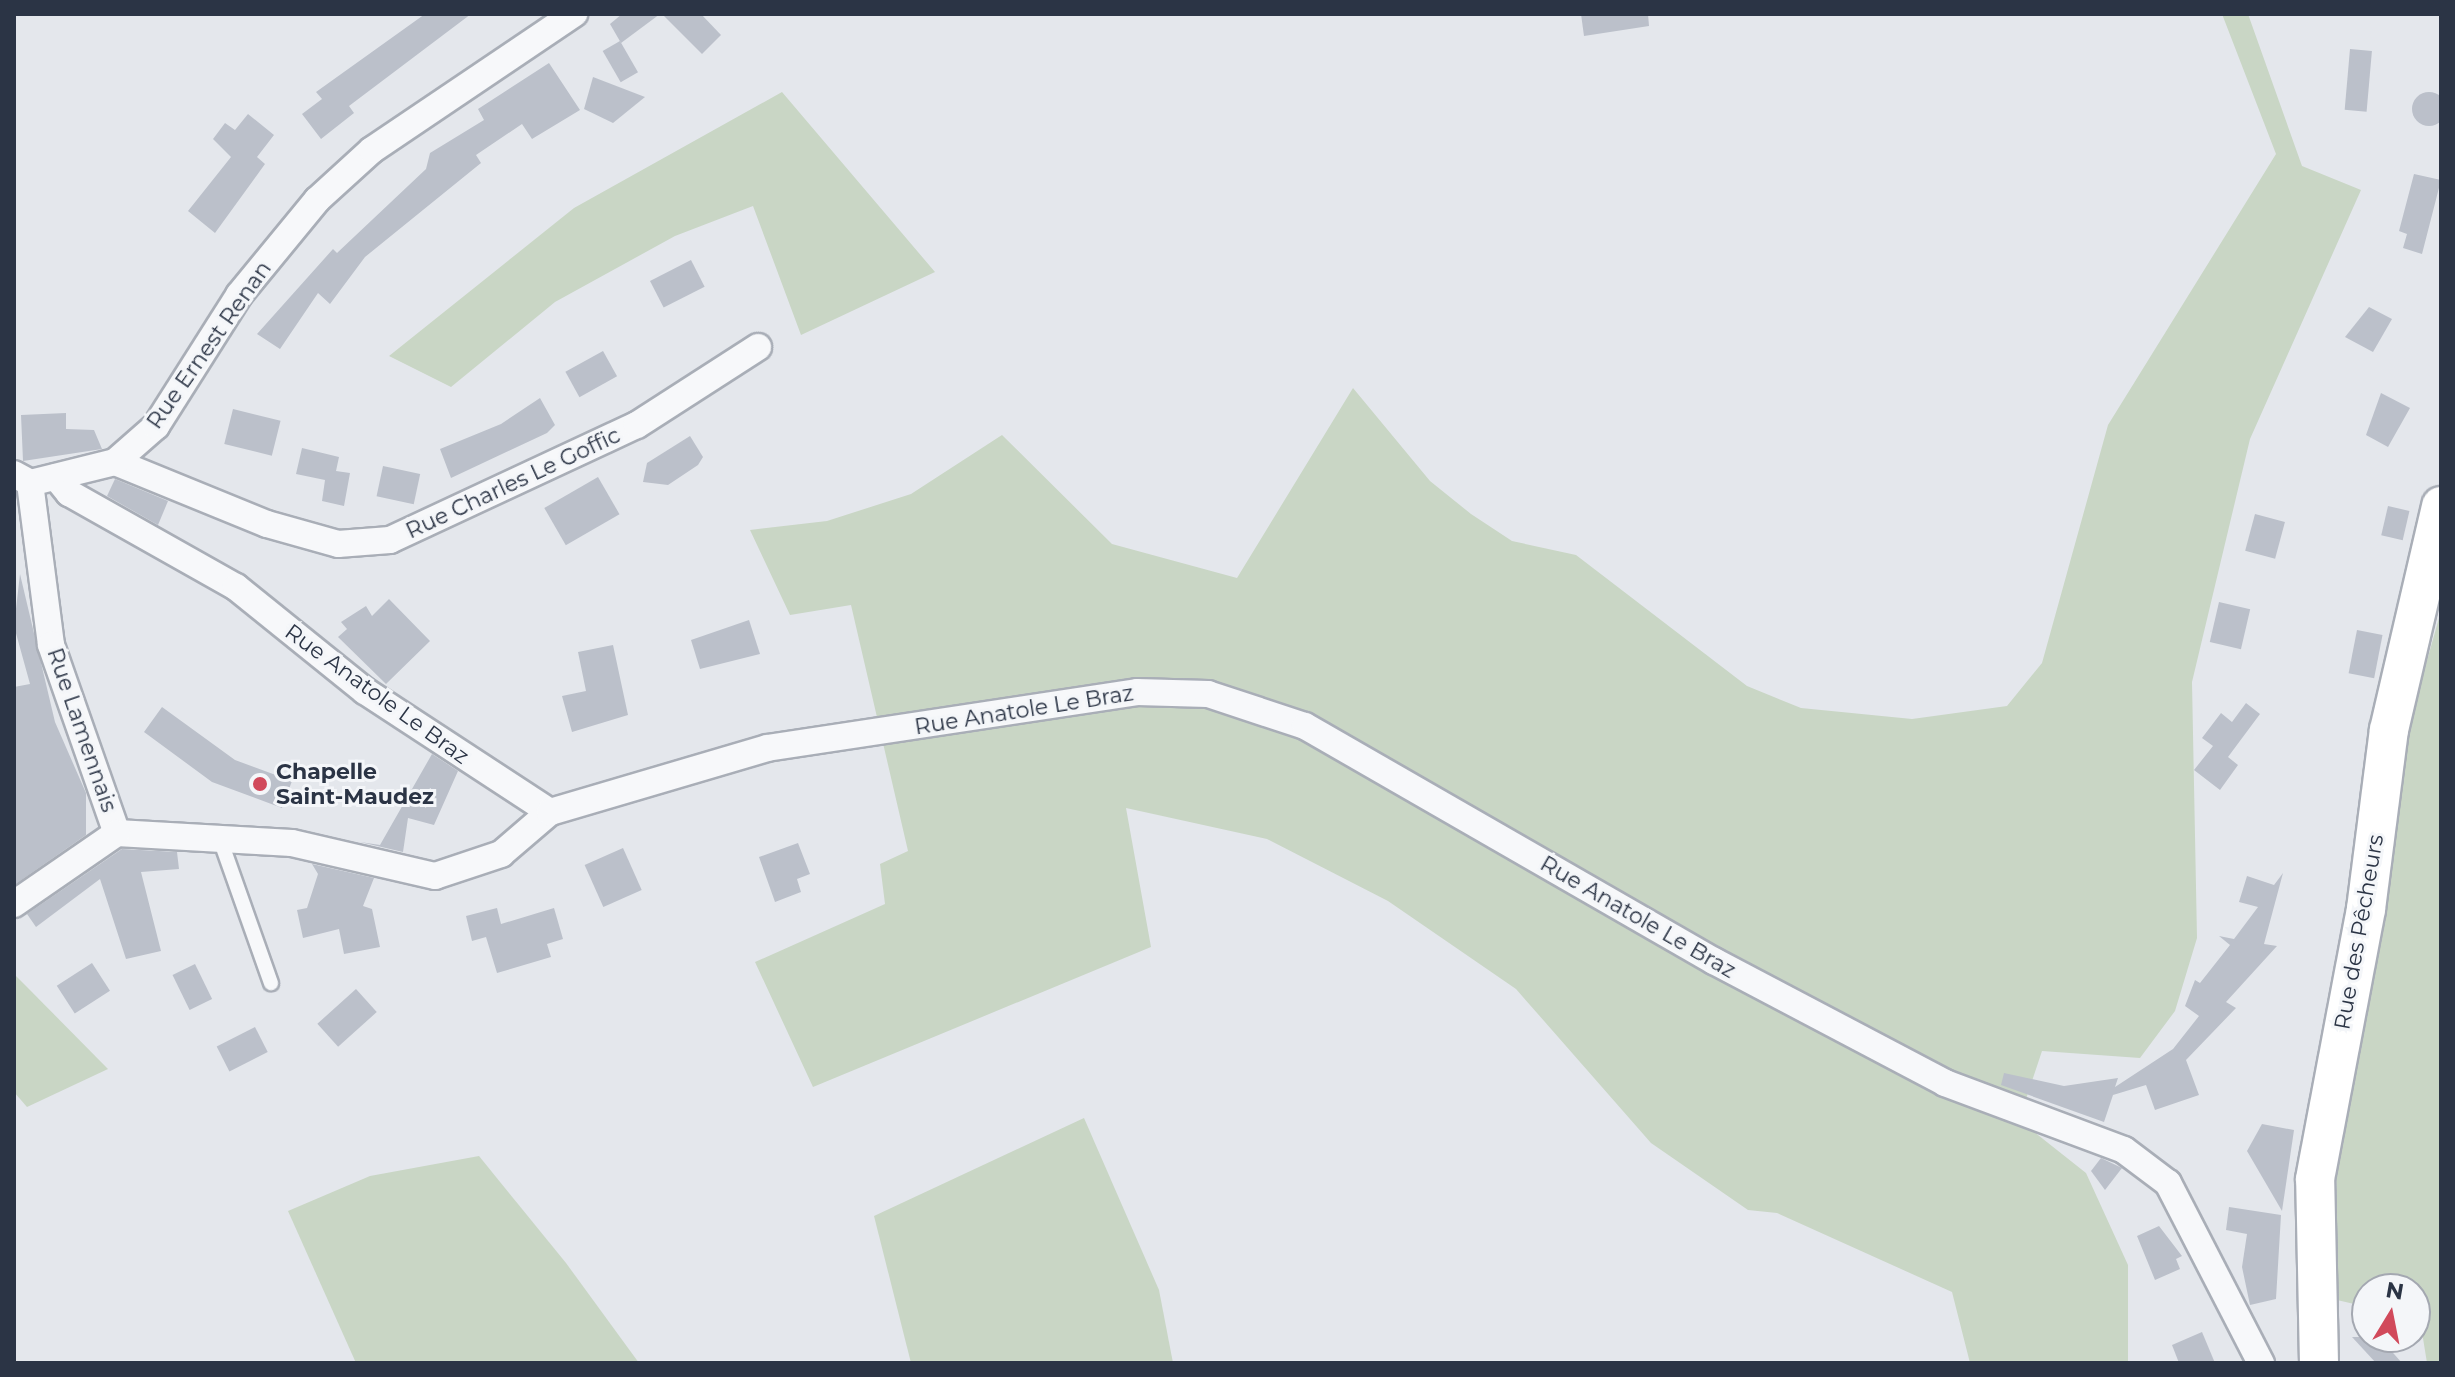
<!DOCTYPE html>
<meta charset="utf-8">
<style>
body{margin:0}
#map{position:relative;width:2455px;height:1377px;overflow:hidden;background:#e4e7ec;font-family:Montserrat,sans-serif}
div>[style]{position:absolute}
[style*='--x']{left:calc(var(--x)*1px);top:calc(var(--y)*1px);width:calc(var(--w)*1px);rotate:calc(var(--a)*1deg)}
.green>*{inset:0;background:#c9d6c5}
.building>*{inset:0;background:#bbc0ca;transform-origin:0 0}
.round{border-radius:50%}
.roads{filter:drop-shadow(2px 0 #a9aeb7) drop-shadow(-2px 0 #a9aeb7) drop-shadow(0 2px #a9aeb7) drop-shadow(0 -2px #a9aeb7)}
.lane>*{height:14px;margin:-7px;padding:0 7px;transform-origin:7px;border-radius:7px;background:#f7f8fa}
.street>*{height:26px;margin:-13px;padding:0 13px;transform-origin:13px;border-radius:13px;background:#f7f8fa}
.secondary>*{height:38px;margin:-19px;padding:0 19px;transform-origin:19px;border-radius:19px;background:#fff}
.dots>*{width:22px;height:22px;translate:-50% -50%;box-sizing:border-box;border:4px solid #f4f6f9;border-radius:50%}
span{translate:-50% -50%;white-space:nowrap;text-align:center;line-height:1.15;-webkit-text-stroke:6px #f4f6f9;paint-order:stroke}
.street-label{font-size:22px;color:#2b3445}
.poi-label{font-size:22px;color:#2b3445;font-weight:700}
.left{translate:0 -50%;text-align:left}
.frame{position:absolute;inset:0;border:16px solid #2b3445;pointer-events:none}
.north{position:absolute;left:2351px;top:1273px;width:80px;height:80px;box-sizing:border-box;background:#f4f6f9;border:2px solid #a4a8b1;border-radius:50%;rotate:10deg;font-size:22px;font-weight:700;line-height:32px;text-align:center;color:#2b3445}
.north::after{content:'';display:block;margin:auto;width:28px;height:36px;background:#d1495b;clip-path:polygon(50% 0,100% 100%,50% 72%,0 100%)}
</style>
<div id="map">
<div class="green">
<i style="clip-path:polygon(2222px 14px,2248px 14px,2302px 166px,2361px 190px,2250px 439px,2192px 682px,2197px 938px,2175px 1011px,2140px 1058px,2042px 1051px,2019px 1120px,2086px 1173px,2128px 1265px,2128px 1363px,1970px 1363px,1952px 1292px,1777px 1213px,1748px 1210px,1651px 1143px,1516px 989px,1388px 901px,1267px 839px,1126px 808px,1151px 947px,813px 1087px,755px 962px,885px 904px,880px 864px,908px 851px,851px 605px,790px 615px,750px 530px,827px 521px,911px 494px,1002px 435px,1112px 544px,1237px 578px,1353px 388px,1430px 481px,1471px 514px,1512px 541px,1576px 555px,1747px 686px,1801px 708px,1912px 719px,2007px 706px,2042px 663px,2108px 425px,2276px 154px)"></i>
<i style="clip-path:polygon(782px 92px,935px 272px,801px 335px,753px 206px,675px 236px,555px 302px,451px 387px,389px 356px,574px 208px)"></i>
<i style="clip-path:polygon(2441px 611px,2441px 1363px,2427px 1363px,2415px 1289px,2367px 1289px,2367px 1307px,2337px 1300px,2336px 1127px,2407px 731px)"></i>
<i style="clip-path:polygon(14px 974px,26px 986px,108px 1069px,27px 1107px,14px 1092px)"></i>
<i style="clip-path:polygon(1084px 1118px,1159px 1290px,1173px 1363px,911px 1363px,874px 1216px)"></i>
<i style="clip-path:polygon(479px 1156px,566px 1263px,639px 1363px,356px 1363px,288px 1211px,370px 1176px)"></i>
</div>
<div class="building">
<i style="clip-path:polygon(425px 14px,471px 14px,349px 106px,354px 113px,321px 139px,302px 114px,322px 99px,316px 92px)"></i>
<i style="clip-path:polygon(622px 14px,660px 14px,621px 43px,610px 24px)"></i>
<i style="clip-path:polygon(662px 14px,701px 14px,721px 35px,702px 54px)"></i>
<i style="clip-path:polygon(1581px 14px,1648px 14px,1649px 26px,1584px 36px)"></i>
<i style="left:620px;top:41px;width:36px;height:20px;rotate:60deg"></i>
<i style="left:2350px;top:49px;width:22px;height:61px;rotate:5deg"></i>
<i style="clip-path:polygon(549px 63px,580px 110px,532px 139px,522px 124px,476px 155px,481px 163px,365px 257px,330px 304px,318px 293px,280px 349px,257px 334px,333px 249px,337px 253px,426px 169px,430px 153px,484px 120px,478px 109px)"></i>
<i style="clip-path:polygon(593px 77px,645px 97px,613px 123px,584px 109px)"></i>
<i class="round" style="left:2412px;top:92px;width:34px;height:34px"></i>
<i style="clip-path:polygon(248px 114px,274px 135px,257px 157px,265px 164px,215px 233px,188px 211px,231px 157px,213px 139px,225px 123px,235px 130px)"></i>
<i style="clip-path:polygon(2414px 174px,2441px 180px,2422px 254px,2403px 248px,2407px 234px,2399px 231px)"></i>
<i style="left:691px;top:260px;width:30px;height:46px;rotate:63deg"></i>
<i style="clip-path:polygon(2369px 307px,2392px 319px,2373px 352px,2345px 337px)"></i>
<i style="left:603px;top:351px;width:29px;height:43px;rotate:61deg"></i>
<i style="clip-path:polygon(2381px 393px,2410px 408px,2388px 447px,2366px 435px)"></i>
<i style="clip-path:polygon(540px 398px,555px 425px,547px 433px,451px 478px,440px 449px,501px 424px)"></i>
<i style="left:233px;top:409px;width:49px;height:36px;rotate:14deg"></i>
<i style="clip-path:polygon(66px 413px,66px 429px,94px 430px,102px 449px,23px 461px,21px 415px)"></i>
<i style="clip-path:polygon(690px 436px,703px 457px,698px 465px,668px 485px,643px 482px,647px 463px)"></i>
<i style="clip-path:polygon(302px 448px,339px 457px,336px 471px,350px 473px,344px 506px,322px 501px,325px 480px,296px 474px)"></i>
<i style="left:383px;top:466px;width:38px;height:31px;rotate:12deg"></i>
<i style="left:598px;top:477px;width:43px;height:62px;rotate:60deg"></i>
<i style="clip-path:polygon(115px 479px,168px 501px,158px 525px,107px 496px)"></i>
<i style="left:2388px;top:506px;width:22px;height:30px;rotate:13deg"></i>
<i style="left:2255px;top:514px;width:31px;height:38px;rotate:15deg"></i>
<i style="clip-path:polygon(20px 574px,55px 722px,86px 793px,86px 835px,14px 885px,14px 687px,30px 684px,14px 626px)"></i>
<i style="clip-path:polygon(389px 599px,430px 641px,386px 684px,338px 637px,347px 629px,341px 622px,366px 606px,372px 616px)"></i>
<i style="left:2219px;top:602px;width:32px;height:41px;rotate:13deg"></i>
<i style="clip-path:polygon(749px 620px,760px 654px,700px 669px,691px 640px)"></i>
<i style="left:2357px;top:630px;width:26px;height:44px;rotate:11deg"></i>
<i style="clip-path:polygon(613px 645px,628px 715px,572px 732px,562px 696px,586px 691px,578px 652px)"></i>
<i style="clip-path:polygon(2246px 703px,2260px 714px,2228px 757px,2238px 765px,2220px 790px,2194px 770px,2213px 746px,2202px 738px,2221px 713px,2232px 722px)"></i>
<i style="clip-path:polygon(162px 707px,235px 760px,292px 781px,282px 808px,212px 782px,144px 732px)"></i>
<i style="clip-path:polygon(432px 754px,458px 771px,434px 825px,408px 818px,403px 852px,360px 842px,380px 845px)"></i>
<i style="clip-path:polygon(798px 843px,810px 874px,797px 879px,801px 892px,775px 902px,759px 857px)"></i>
<i style="left:623px;top:848px;width:46px;height:42px;rotate:66deg"></i>
<i style="clip-path:polygon(122px 849px,177px 852px,179px 869px,141px 872px,161px 951px,126px 959px,100px 879px,36px 927px,27px 914px)"></i>
<i style="clip-path:polygon(312px 864px,374px 878px,363px 906px,372px 909px,380px 947px,344px 954px,339px 929px,303px 938px,297px 910px,307px 908px,318px 874px)"></i>
<i style="clip-path:polygon(2283px 873px,2264px 944px,2277px 946px,2226px 1002px,2236px 1008px,2186px 1060px,2199px 1095px,2155px 1110px,2146px 1085px,2113px 1095px,2104px 1122px,2001px 1085px,2004px 1073px,2064px 1086px,2118px 1078px,2115px 1087px,2173px 1049px,2199px 1016px,2185px 1006px,2195px 980px,2200px 983px,2230px 945px,2219px 936px,2234px 939px,2258px 907px,2239px 902px,2247px 876px,2274px 885px)"></i>
<i style="clip-path:polygon(497px 908px,501px 924px,554px 908px,563px 939px,547px 944px,551px 957px,497px 973px,486px 937px,472px 941px,466px 916px)"></i>
<i style="left:92px;top:963px;width:33px;height:42px;rotate:57deg"></i>
<i style="left:195px;top:964px;width:39px;height:25px;rotate:64deg"></i>
<i style="left:356px;top:989px;width:31px;height:52px;rotate:48deg"></i>
<i style="left:255px;top:1027px;width:28px;height:43px;rotate:63deg"></i>
<i style="clip-path:polygon(2262px 1124px,2294px 1130px,2282px 1211px,2247px 1151px)"></i>
<i style="clip-path:polygon(2101px 1158px,2122px 1168px,2105px 1190px,2091px 1171px)"></i>
<i style="clip-path:polygon(2229px 1207px,2281px 1215px,2276px 1299px,2250px 1305px,2242px 1267px,2247px 1234px,2226px 1230px)"></i>
<i style="clip-path:polygon(2159px 1226px,2182px 1256px,2176px 1259px,2180px 1269px,2155px 1280px,2137px 1236px)"></i>
<i style="clip-path:polygon(2202px 1332px,2215px 1363px,2179px 1363px,2172px 1345px)"></i>
<i style="clip-path:polygon(2352px 1337px,2379px 1337px,2402px 1363px,2376px 1363px)"></i>
</div>
<div class="roads">
<div class="lane">
<i style="--x:220;--y:839;--w:153;--a:70.5"></i>
</div>
<div class="street">
<i style="--x:115;--y:462;--w:164;--a:22.2"></i>
<i style="--x:267;--y:524;--w:74;--a:15.7"></i>
<i style="--x:338;--y:544;--w:52;--a:-4.4"></i>
<i style="--x:390;--y:540;--w:272;--a:-25"></i>
<i style="--x:637;--y:425;--w:144;--a:-32.8"></i>
<i style="--x:14;--y:474;--w:18;--a:29"></i>
<i style="--x:30;--y:483;--w:88;--a:-13.9"></i>
<i style="--x:115;--y:462;--w:55;--a:-41.3"></i>
<i style="--x:156;--y:426;--w:155;--a:-57.6"></i>
<i style="--x:239;--y:295;--w:123;--a:-50.6"></i>
<i style="--x:317;--y:200;--w:74;--a:-42.3"></i>
<i style="--x:372;--y:150;--w:244;--a:-34"></i>
<i style="--x:56;--y:477;--w:21;--a:51"></i>
<i style="--x:69;--y:493;--w:192;--a:29.4"></i>
<i style="--x:236;--y:587;--w:166;--a:38.9"></i>
<i style="--x:365;--y:691;--w:221;--a:33.2"></i>
<i style="--x:30;--y:483;--w:163;--a:82.6"></i>
<i style="--x:51;--y:645;--w:199;--a:70.7"></i>
<i style="--x:117;--y:833;--w:175;--a:3.3"></i>
<i style="--x:292;--y:843;--w:147;--a:13"></i>
<i style="--x:435;--y:876;--w:70;--a:-18.4"></i>
<i style="--x:501;--y:854;--w:65;--a:-40.6"></i>
<i style="--x:550;--y:812;--w:226;--a:-16.4"></i>
<i style="--x:767;--y:748;--w:374;--a:-8.6"></i>
<i style="--x:1137;--y:692;--w:71;--a:1.6"></i>
<i style="--x:1208;--y:694;--w:102;--a:18.3"></i>
<i style="--x:1305;--y:726;--w:472;--a:29.9"></i>
<i style="--x:1714;--y:961;--w:261;--a:27.8"></i>
<i style="--x:1945;--y:1083;--w:191;--a:20.5"></i>
<i style="--x:2124;--y:1150;--w:55;--a:36.9"></i>
<i style="--x:2168;--y:1183;--w:203;--a:62.7"></i>
<i style="--x:14;--y:904;--w:125;--a:-34.6"></i>
</div>
<div class="secondary">
<i style="--x:2319;--y:1363;--w:184;--a:-91.2"></i>
<i style="--x:2315;--y:1179;--w:275;--a:-79.3"></i>
<i style="--x:2366;--y:909;--w:180;--a:-82.7"></i>
<i style="--x:2389;--y:730;--w:230;--a:-76.9"></i>
</div>
</div>
<div class="dots">
<i style="left:260px;top:784px;background:#d1495b"></i>
</div>
<div class="street-label">
<span style="left:209px;top:345px;rotate:-55deg">Rue Ernest Renan</span>
<span style="left:513px;top:483px;rotate:-25deg">Rue Charles Le Goffic</span>
<span style="left:377px;top:694px;rotate:36deg">Rue Anatole Le Braz</span>
<span style="left:1024px;top:710px;rotate:-9deg">Rue Anatole Le Braz</span>
<span style="left:82px;top:730px;rotate:71deg">Rue Lamennais</span>
<span style="left:1638px;top:917px;rotate:30deg">Rue Anatole Le Braz</span>
<span style="left:2359px;top:932px;rotate:-80deg">Rue des Pêcheurs</span>
</div>
<div class="poi-label">
<span class="left" style="left:276px;top:784px">Chapelle<br>Saint-Maudez</span>
</div>
<div class="frame"></div>
<div class="north">N</div>
</div>
